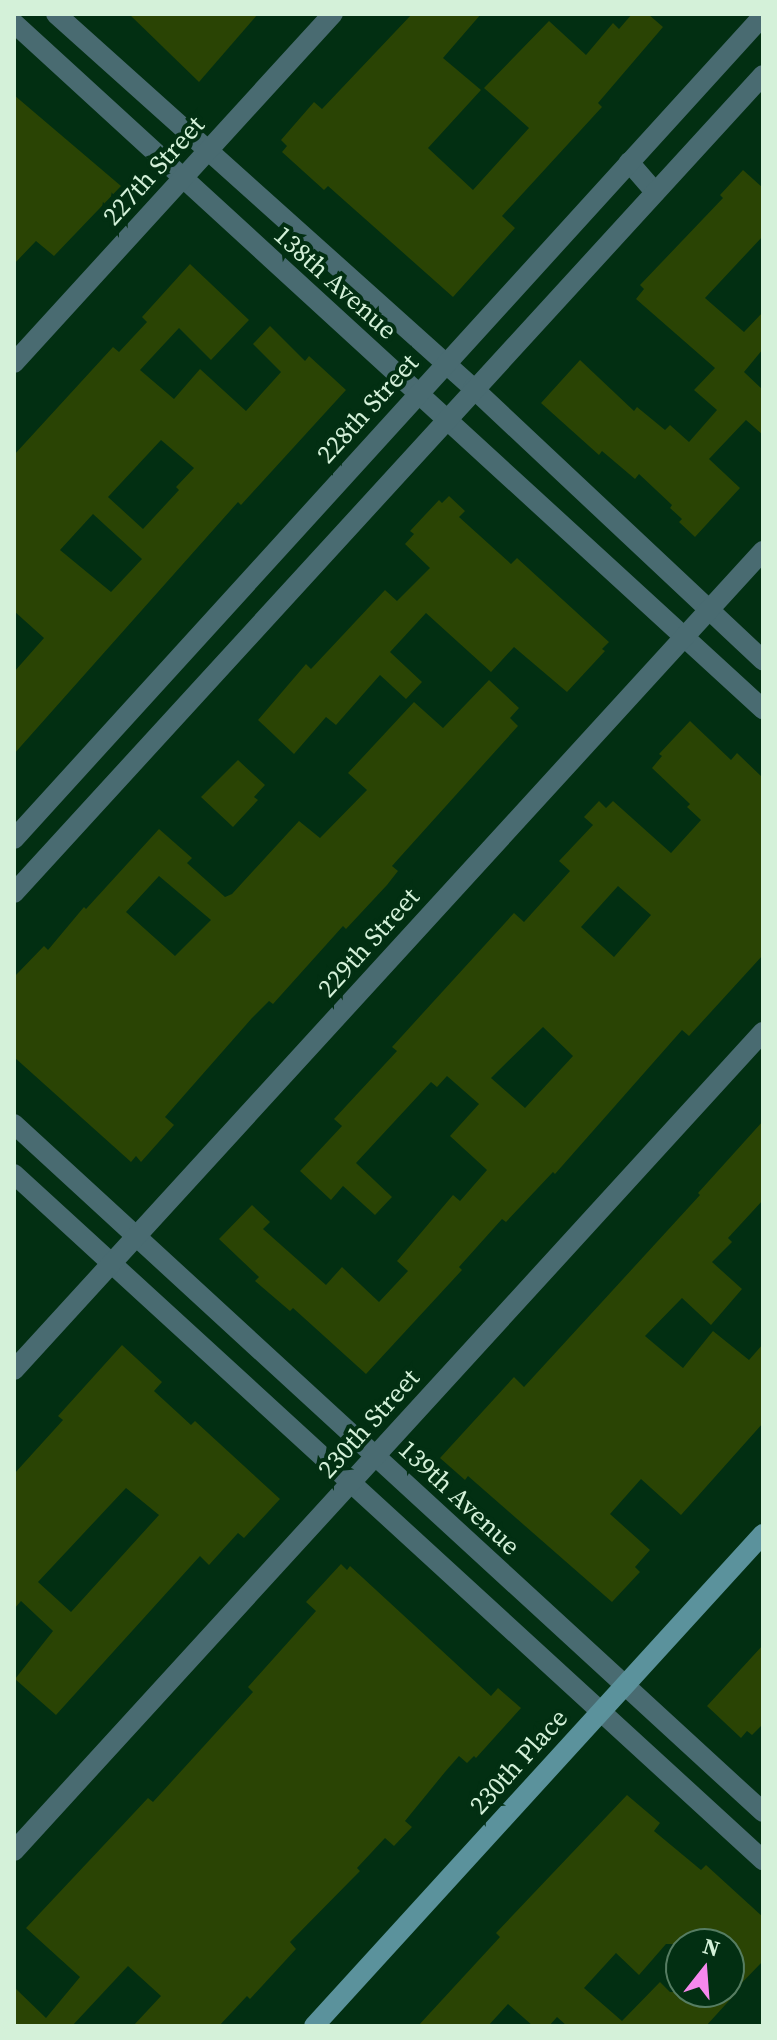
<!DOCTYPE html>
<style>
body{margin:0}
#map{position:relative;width:777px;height:2040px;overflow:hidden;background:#022f12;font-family:"Source Serif 4",serif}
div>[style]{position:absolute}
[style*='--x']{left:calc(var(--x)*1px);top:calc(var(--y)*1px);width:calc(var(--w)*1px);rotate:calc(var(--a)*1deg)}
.building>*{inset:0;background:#2a4404}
.street>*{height:20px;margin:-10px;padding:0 10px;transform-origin:10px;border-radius:10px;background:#496b71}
.secondary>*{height:20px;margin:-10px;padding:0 10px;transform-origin:10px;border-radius:10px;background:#5b929c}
span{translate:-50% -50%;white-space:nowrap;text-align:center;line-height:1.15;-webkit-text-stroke:8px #022f12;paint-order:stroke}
.street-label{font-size:26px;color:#d4f1d9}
.frame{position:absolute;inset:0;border:16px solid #d4f1d9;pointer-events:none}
.north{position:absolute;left:665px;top:1928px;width:80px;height:80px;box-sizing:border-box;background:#022f12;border:2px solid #567d62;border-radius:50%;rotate:17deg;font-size:22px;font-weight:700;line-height:32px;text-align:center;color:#d4f1d9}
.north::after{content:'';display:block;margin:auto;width:28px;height:36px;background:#f688ed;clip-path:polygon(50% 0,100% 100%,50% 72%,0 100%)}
</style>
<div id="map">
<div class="building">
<i style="clip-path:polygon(129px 14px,258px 14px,199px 82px)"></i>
<i style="clip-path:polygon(412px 14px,481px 14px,443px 58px,481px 90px,428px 148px,473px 190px,529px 128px,484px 88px,549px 21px,586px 55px,613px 23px,619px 29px,632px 14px,648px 14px,663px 27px,598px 103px,602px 107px,502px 216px,515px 228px,453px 297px,328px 186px,324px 190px,282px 152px,287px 146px,281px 140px,314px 102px,322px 109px)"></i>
<i style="clip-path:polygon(14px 95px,121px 186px,54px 256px,36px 241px,14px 264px)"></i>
<i style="clip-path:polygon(743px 170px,763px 188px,763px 236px,705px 298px,744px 332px,763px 312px,763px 349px,744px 372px,763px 390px,763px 435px,746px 420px,709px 459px,740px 488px,695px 537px,679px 522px,682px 519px,670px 508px,672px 505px,639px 474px,635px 479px,602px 451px,599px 455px,541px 403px,580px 360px,634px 411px,637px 407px,665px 430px,670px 425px,689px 442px,717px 410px,694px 390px,715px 368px,636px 299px,644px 289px,640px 285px,723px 198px,720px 195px)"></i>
<i style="clip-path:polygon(evenodd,190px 264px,249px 320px,211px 360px,179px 328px,140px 370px,174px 399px,200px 369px,246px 411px,281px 372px,253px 344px,270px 326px,305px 361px,309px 356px,346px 390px,241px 505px,238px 502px,14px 754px,14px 672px,44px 638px,14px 611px,14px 455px,113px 347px,119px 352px,147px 322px,142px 317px,190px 264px,161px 440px,194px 468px,176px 487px,179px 490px,143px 529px,108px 497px,161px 440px,190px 264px,93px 514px,142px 559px,111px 592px,60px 550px,93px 514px)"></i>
<i style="clip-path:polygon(449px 496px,465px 511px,459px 517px,511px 564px,517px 558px,609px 642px,602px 649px,605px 651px,567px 692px,514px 647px,491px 672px,426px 613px,390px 652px,422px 682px,406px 699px,380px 675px,336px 725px,326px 717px,294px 754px,258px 720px,306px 664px,311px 669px,385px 590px,397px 601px,430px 568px,405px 544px,414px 534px,410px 531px,439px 500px,442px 503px)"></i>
<i style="clip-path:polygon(evenodd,489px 680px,519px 708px,510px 718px,518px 726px,392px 866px,398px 871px,387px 885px,346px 929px,343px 926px,273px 1004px,269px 1001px,252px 1018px,165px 1117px,174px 1125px,141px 1162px,136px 1156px,131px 1162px,14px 1057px,14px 977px,44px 946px,48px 950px,84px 907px,86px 909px,159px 829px,192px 858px,187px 863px,225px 897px,232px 894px,299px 821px,320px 838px,367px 790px,348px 773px,414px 702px,443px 728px,489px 680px,159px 876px,211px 920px,175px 956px,126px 912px,159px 876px)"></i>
<i style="clip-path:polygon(evenodd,690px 721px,731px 760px,737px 753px,763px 778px,763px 955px,689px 1036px,682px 1030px,555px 1174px,553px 1172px,506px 1222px,502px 1219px,459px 1267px,462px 1270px,366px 1374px,293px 1308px,290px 1311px,255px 1281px,259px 1277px,219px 1239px,252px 1205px,270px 1222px,263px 1229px,326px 1285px,342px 1267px,379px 1302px,408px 1271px,397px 1261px,453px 1195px,460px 1201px,487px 1170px,450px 1136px,479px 1104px,447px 1076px,437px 1087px,431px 1082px,356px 1163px,392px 1197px,375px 1215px,343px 1186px,331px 1200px,300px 1171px,342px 1126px,334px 1119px,397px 1051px,392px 1047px,514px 913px,524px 922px,570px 871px,559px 861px,593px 825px,584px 817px,599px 801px,606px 808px,613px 801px,671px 853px,701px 820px,687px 807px,690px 804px,652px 768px,662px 756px,659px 754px,690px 721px,618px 886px,651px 915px,614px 957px,581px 927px,618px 886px,690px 721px,543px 1027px,573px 1056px,525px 1108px,491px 1078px,543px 1027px)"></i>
<i style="clip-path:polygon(238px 760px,265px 785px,254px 797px,258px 800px,233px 827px,201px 797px)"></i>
<i style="clip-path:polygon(763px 1121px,763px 1200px,728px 1238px,732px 1242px,712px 1262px,742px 1289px,711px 1325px,682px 1298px,645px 1336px,683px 1368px,713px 1331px,749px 1360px,763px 1344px,763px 1423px,681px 1515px,641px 1479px,610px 1514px,650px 1550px,635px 1567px,640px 1572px,612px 1602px,468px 1476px,465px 1480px,440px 1458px,514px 1377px,524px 1387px,700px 1195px,698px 1193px)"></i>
<i style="clip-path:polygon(evenodd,122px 1345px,162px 1382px,154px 1391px,191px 1425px,195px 1421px,280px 1499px,244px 1538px,238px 1533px,209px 1565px,200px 1556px,56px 1715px,15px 1679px,53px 1631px,21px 1601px,14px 1609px,14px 1474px,63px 1420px,58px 1416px,122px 1345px,126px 1488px,159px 1515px,71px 1612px,38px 1582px,126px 1488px)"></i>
<i style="clip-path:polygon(341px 1564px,347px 1570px,350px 1566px,491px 1696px,498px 1688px,521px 1708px,476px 1758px,474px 1756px,467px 1763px,459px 1756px,445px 1772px,405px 1821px,412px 1827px,394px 1846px,385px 1838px,357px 1868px,360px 1871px,290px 1942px,296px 1949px,250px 1999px,247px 1996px,219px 2026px,133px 2026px,161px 1996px,128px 1966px,72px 2026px,14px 2026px,14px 1987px,46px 2018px,80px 1977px,26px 1928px,148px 1798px,153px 1802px,253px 1692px,248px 1687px,316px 1611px,306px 1602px)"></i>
<i style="clip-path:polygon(763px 1645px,763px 1724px,752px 1735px,747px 1731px,741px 1738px,707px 1706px)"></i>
<i style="clip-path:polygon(evenodd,627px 1795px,660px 1823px,654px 1831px,701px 1870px,706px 1865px,763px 1917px,763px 1961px,733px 1992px,737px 1992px,706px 2026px,567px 2026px,557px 2017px,549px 2026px,533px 2026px,508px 2004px,488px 2026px,418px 2026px,500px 1937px,496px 1933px,627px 1795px,666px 1944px,729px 1944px,729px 1992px,670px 1992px,660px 1982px,622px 2021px,584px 1988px,616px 1953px,639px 1975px,666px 1944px)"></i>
</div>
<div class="street">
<i style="--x:56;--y:14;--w:560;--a:41.89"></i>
<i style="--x:473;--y:388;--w:398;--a:43.2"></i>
<i style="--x:14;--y:23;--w:1016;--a:42.49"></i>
<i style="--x:629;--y:162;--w:40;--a:49"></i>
<i style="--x:14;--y:363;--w:473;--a:-47.6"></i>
<i style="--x:14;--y:839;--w:1113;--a:-47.7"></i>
<i style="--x:14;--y:893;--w:1109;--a:-47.52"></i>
<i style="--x:14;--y:1124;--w:1017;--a:42.57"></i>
<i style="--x:14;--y:1174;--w:1016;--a:42.49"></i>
<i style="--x:14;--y:1370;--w:1110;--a:-47.56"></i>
<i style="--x:14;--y:1851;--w:1110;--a:-47.56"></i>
</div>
<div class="secondary">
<i style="--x:314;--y:2026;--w:666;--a:-47.62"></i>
</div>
<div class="street-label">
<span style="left:154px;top:171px;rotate:-48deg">227th Street</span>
<span style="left:335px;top:283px;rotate:42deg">138th Avenue</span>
<span style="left:368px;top:409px;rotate:-48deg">228th Street</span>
<span style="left:369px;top:943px;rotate:-48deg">229th Street</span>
<span style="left:369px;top:1424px;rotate:-48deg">230th Street</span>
<span style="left:459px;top:1498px;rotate:43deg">139th Avenue</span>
<span style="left:519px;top:1762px;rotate:-48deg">230th Place</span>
</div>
<div class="frame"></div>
<div class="north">N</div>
</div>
